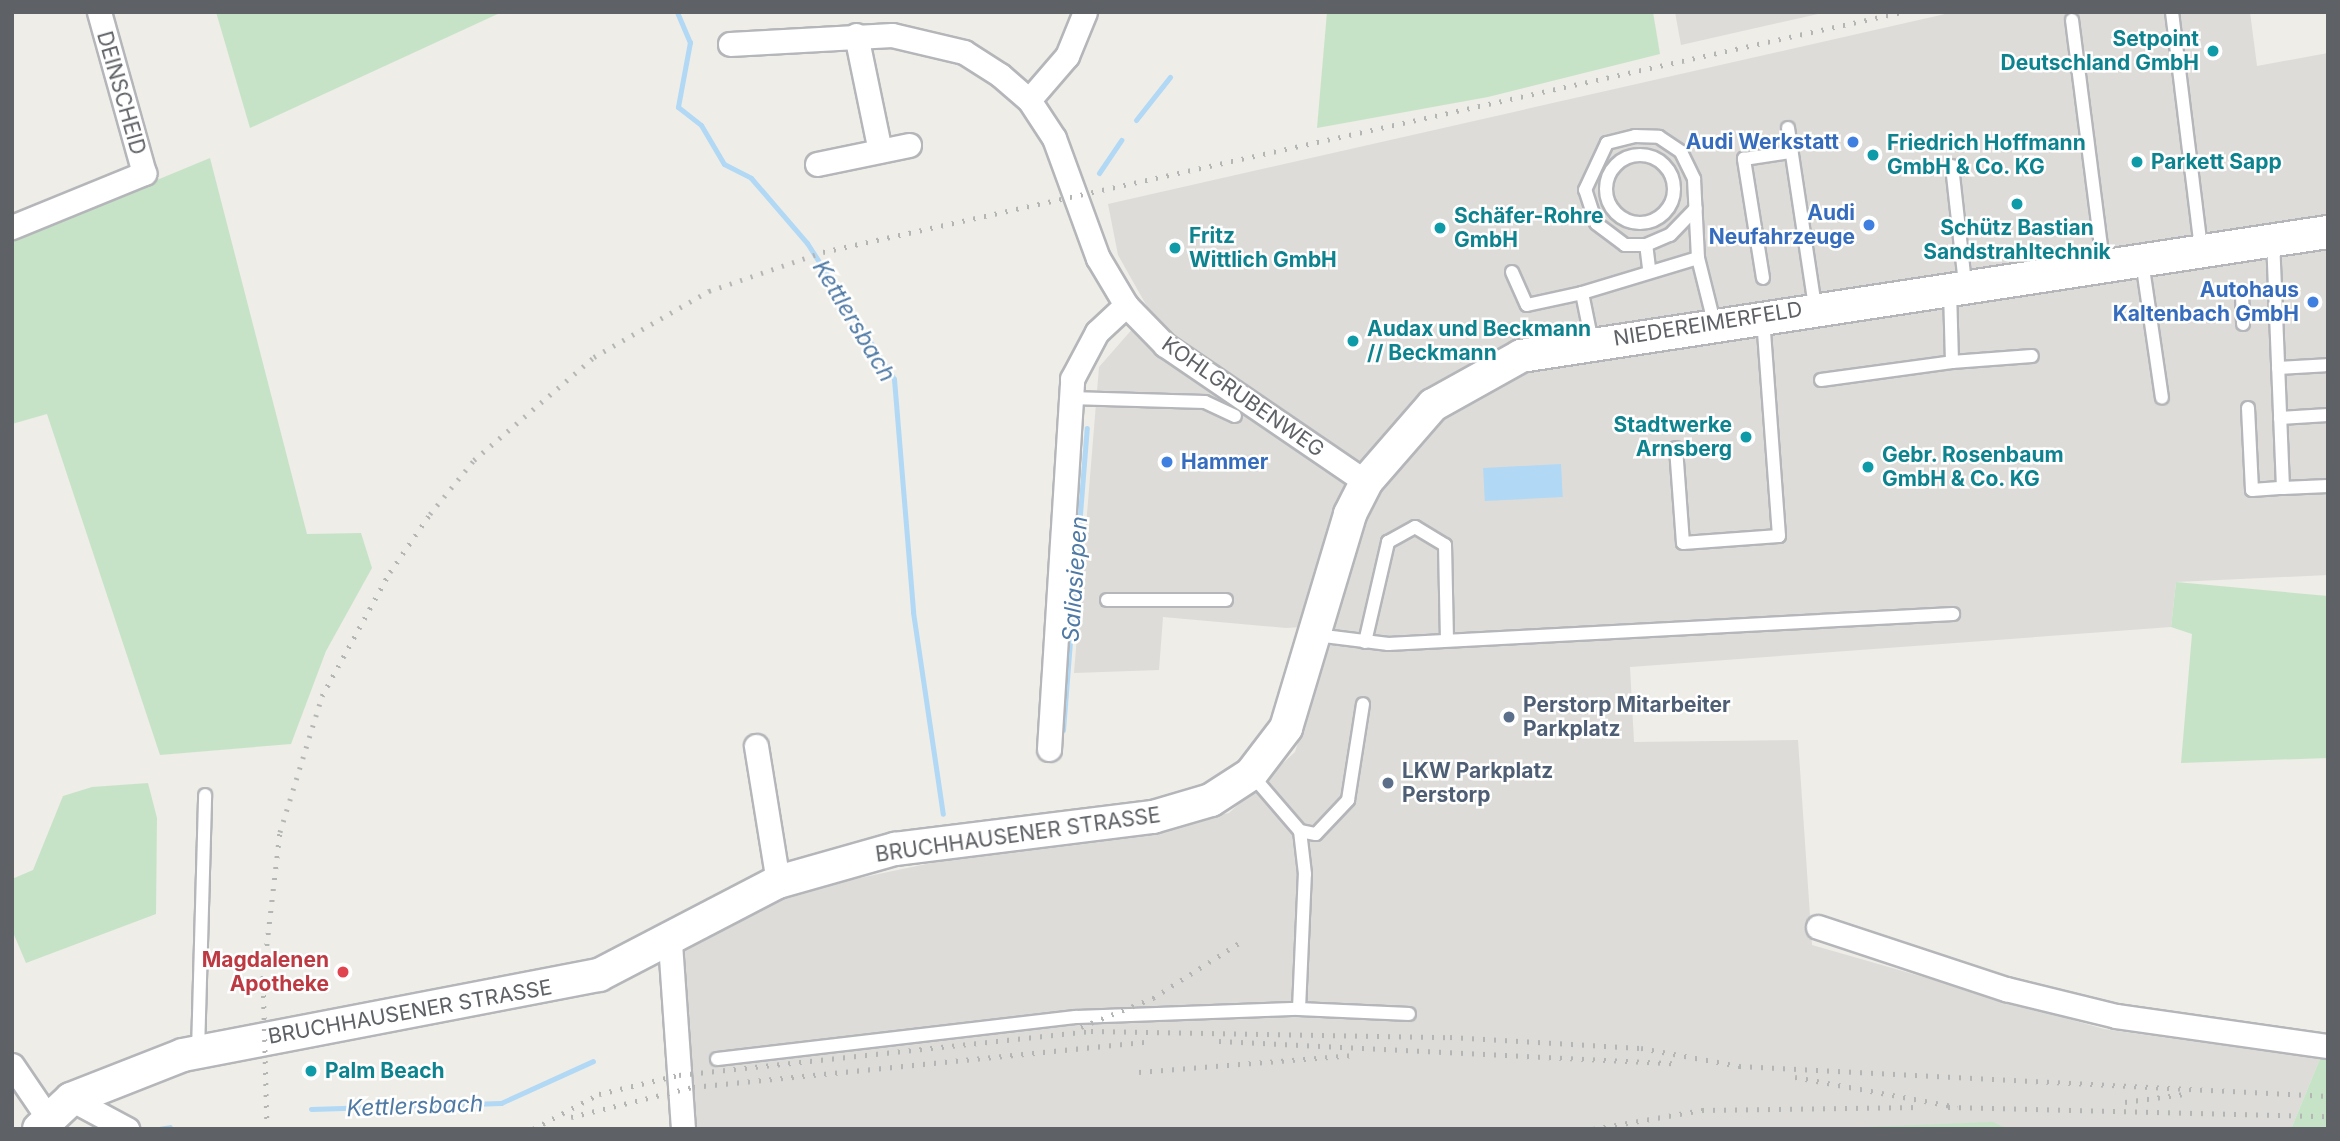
<!DOCTYPE html>
<meta charset="utf-8">
<style>
body{margin:0}
#map{position:relative;width:2340px;height:1141px;overflow:hidden;background:#eeede7;font-family:Inter,sans-serif}
div>[style]{position:absolute}
[style*='--x']{left:calc(var(--x)*1px);top:calc(var(--y)*1px);width:calc(var(--w)*1px);rotate:calc(var(--a)*1deg)}
.industrial>*{inset:0;background:#dddcd9}
.green>*{inset:0;background:#c7e3c7}
.water>*{inset:0;background:#b1d8f5;transform-origin:0 0}
.stream>*{height:5px;margin:-2.5px;padding:0 2.5px;transform-origin:2.5px;border-radius:2.5px;background:#b1d8f5}
.roads{filter:drop-shadow(2px 0 #b4b6b9) drop-shadow(-2px 0 #b4b6b9) drop-shadow(0 2px #b4b6b9) drop-shadow(0 -2px #b4b6b9)}
.lane>*{height:12px;margin:-6px;padding:0 6px;transform-origin:6px;border-radius:6px;background:#fff}
.lane>.ring{margin:-6px;padding:0;box-sizing:content-box;background:none;border:12px solid #fff;border-radius:50%}
.street>*{height:23px;margin:-11.5px;padding:0 11.5px;transform-origin:11.5px;border-radius:11.5px;background:#fff}
.secondary>*{height:32px;margin:-16px;padding:0 16px;transform-origin:16px;border-radius:16px;background:#fff}
.rail>*{height:5px;margin-top:-2.5px;transform-origin:0;background:repeating-linear-gradient(90deg,#b4b5b5 0 2px,transparent 0 11px)}
.dots>*{width:19px;height:19px;translate:-50% -50%;box-sizing:border-box;border:4px solid #fff;border-radius:50%}
span{translate:-50% -50%;white-space:nowrap;text-align:center;line-height:1.15;-webkit-text-stroke:5px #fff;paint-order:stroke}
.culture-label{font-size:21px;color:#0d838f;font-weight:700}
.right{translate:-100% -50%;text-align:right}
.left{translate:0 -50%;text-align:left}
.street-label{font-size:21px;color:#5e6165}
.shop-label{font-size:21px;color:#366cbe;font-weight:700}
.service-label{font-size:21px;color:#4e5e75;font-weight:700}
.health-label{font-size:21px;color:#be3a42;font-weight:700}
.water-label{font-size:23px;color:#4f7aa5;font-style:italic}
.frame{position:absolute;inset:0;border:14px solid #5e6165;pointer-events:none}
</style>
<div id="map">
<div class="industrial">
<i style="clip-path:polygon(1675px 12px,1827px 12px,1681px 45px)"></i>
<i style="clip-path:polygon(1954px 12px,2250px 12px,2257px 66px,2328px 53px,2328px 575px,2176px 582px,2171px 627px,1630px 667px,1634px 742px,1798px 740px,1812px 945px,2104px 1029px,2320px 1059px,2291px 1129px,697px 1129px,682px 951px,774px 896px,1045px 839px,1134px 832px,1229px 813px,1295px 752px,1335px 625px,1286px 628px,1163px 617px,1159px 670px,1074px 673px,1099px 367px,1149px 310px,1118px 255px,1108px 204px)"></i>
</div>
<div class="green">
<i style="clip-path:polygon(216px 12px,502px 12px,250px 128px)"></i>
<i style="clip-path:polygon(1327px 12px,1653px 12px,1660px 54px,1488px 97px,1317px 128px)"></i>
<i style="clip-path:polygon(210px 158px,307px 534px,361px 533px,372px 568px,326px 651px,291px 744px,160px 755px,47px 414px,12px 424px,12px 240px)"></i>
<i style="clip-path:polygon(2176px 582px,2328px 596px,2328px 758px,2181px 763px,2192px 634px,2171px 627px)"></i>
<i style="clip-path:polygon(148px 783px,157px 818px,156px 914px,26px 963px,12px 930px,12px 879px,33px 870px,63px 796px,92px 787px)"></i>
<i style="clip-path:polygon(2320px 1059px,2328px 1059px,2328px 1129px,2291px 1129px)"></i>
<i style="clip-path:polygon(1993px 1122px,2008px 1129px,1810px 1129px)"></i>
</div>
<div class="water">
<i style="left:1561px;top:464px;width:33px;height:78px;rotate:87deg"></i>
</div>
<div class="stream">
<i style="--x:677;--y:12;--w:33;--a:67"></i>
<i style="--x:690;--y:42;--w:66;--a:100.5"></i>
<i style="--x:678;--y:107;--w:29;--a:38"></i>
<i style="--x:701;--y:125;--w:45;--a:59.5"></i>
<i style="--x:724;--y:164;--w:30;--a:27"></i>
<i style="--x:751;--y:178;--w:86;--a:49.3"></i>
<i style="--x:807;--y:243;--w:161;--a:57.4"></i>
<i style="--x:894;--y:379;--w:234;--a:85.3"></i>
<i style="--x:913;--y:612;--w:204;--a:81.6"></i>
<i style="--x:1136;--y:120;--w:55;--a:-51.7"></i>
<i style="--x:1099;--y:173;--w:40;--a:-56"></i>
<i style="--x:1063;--y:730;--w:303;--a:-85.5"></i>
<i style="--x:311;--y:1109;--w:190;--a:-1.8"></i>
<i style="--x:501;--y:1103;--w:101;--a:-24.5"></i>
<i style="--x:159;--y:1129;--w:11;--a:-10"></i>
</div>
<div class="roads">
<div class="lane">
<i style="--x:2172;--y:12;--w:239;--a:83"></i>
<i style="--x:2072;--y:20;--w:245;--a:82.7"></i>
<i style="--x:1788;--y:128;--w:181;--a:81.4"></i>
<i class="ring" style="left:1606px;top:155px;width:56px;height:56px"></i>
<i style="--x:1952;--y:166;--w:118;--a:83.7"></i>
<i style="--x:2273;--y:239;--w:249;--a:87.7"></i>
<i style="--x:2283;--y:488;--w:45;--a:-2.5"></i>
<i style="--x:1646;--y:245;--w:26;--a:-23"></i>
<i style="--x:1670;--y:235;--w:37;--a:-46"></i>
<i style="--x:2142;--y:261;--w:138;--a:81.7"></i>
<i style="--x:1649;--y:268;--w:23;--a:-97"></i>
<i style="--x:1646;--y:245;--w:21;--a:180"></i>
<i style="--x:1625;--y:245;--w:36;--a:-143"></i>
<i style="--x:1596;--y:223;--w:35;--a:-108"></i>
<i style="--x:1585;--y:190;--w:52;--a:-64.9"></i>
<i style="--x:1607;--y:143;--w:29;--a:-14"></i>
<i style="--x:1635;--y:136;--w:24;--a:2"></i>
<i style="--x:1659;--y:137;--w:27;--a:34"></i>
<i style="--x:1681;--y:152;--w:30;--a:64"></i>
<i style="--x:1694;--y:179;--w:79;--a:87.1"></i>
<i style="--x:1698;--y:258;--w:66;--a:76"></i>
<i style="--x:1512;--y:272;--w:36;--a:66"></i>
<i style="--x:1527;--y:305;--w:56;--a:-12.3"></i>
<i style="--x:1582;--y:293;--w:50;--a:78.5"></i>
<i style="--x:1763;--y:278;--w:121;--a:-99.1"></i>
<i style="--x:1744;--y:159;--w:48;--a:-8.5"></i>
<i style="--x:1582;--y:293;--w:121;--a:-16.8"></i>
<i style="--x:2242;--y:294;--w:30;--a:88"></i>
<i style="--x:1952;--y:362;--w:80;--a:-4.3"></i>
<i style="--x:2278;--y:368;--w:50;--a:-3.4"></i>
<i style="--x:1821;--y:380;--w:132;--a:-7.8"></i>
<i style="--x:1952;--y:362;--w:73;--a:-91.6"></i>
<i style="--x:1070;--y:398;--w:135;--a:1.7"></i>
<i style="--x:1205;--y:402;--w:33;--a:25"></i>
<i style="--x:2248;--y:408;--w:82;--a:87.2"></i>
<i style="--x:2252;--y:490;--w:31;--a:-4"></i>
<i style="--x:2280;--y:418;--w:48;--a:-3.6"></i>
<i style="--x:1676;--y:448;--w:95;--a:85.8"></i>
<i style="--x:1683;--y:543;--w:96;--a:-4.2"></i>
<i style="--x:1779;--y:536;--w:218;--a:-94.2"></i>
<i style="--x:1107;--y:600;--w:119;--a:0"></i>
<i style="--x:1316;--y:635;--w:73;--a:7.1"></i>
<i style="--x:1388;--y:644;--w:566;--a:-3.04"></i>
<i style="--x:1365;--y:642;--w:103;--a:-77"></i>
<i style="--x:1388;--y:542;--w:31;--a:-29"></i>
<i style="--x:1415;--y:527;--w:35;--a:31"></i>
<i style="--x:1445;--y:545;--w:95;--a:88.8"></i>
<i style="--x:1300;--y:831;--w:16;--a:11"></i>
<i style="--x:1316;--y:834;--w:47;--a:-46.7"></i>
<i style="--x:1348;--y:800;--w:97;--a:-81.1"></i>
<i style="--x:1299;--y:1009;--w:110;--a:2.6"></i>
<i style="--x:198;--y:1051;--w:256;--a:-88.4"></i>
<i style="--x:717;--y:1059;--w:361;--a:-6.7"></i>
<i style="--x:1076;--y:1017;--w:223;--a:-2.1"></i>
<i style="--x:1299;--y:1009;--w:135;--a:-87.5"></i>
<i style="--x:1305;--y:874;--w:43;--a:-96.6"></i>
<i style="--x:1300;--y:831;--w:75;--a:-130.7"></i>
</div>
<div class="street">
<i style="--x:856;--y:35;--w:118;--a:78.3"></i>
<i style="--x:730;--y:44;--w:162;--a:-3.2"></i>
<i style="--x:892;--y:35;--w:74;--a:13.3"></i>
<i style="--x:964;--y:52;--w:43;--a:32.6"></i>
<i style="--x:1000;--y:75;--w:38;--a:41"></i>
<i style="--x:1029;--y:100;--w:45;--a:56.7"></i>
<i style="--x:1054;--y:138;--w:128;--a:69.9"></i>
<i style="--x:1098;--y:258;--w:55;--a:59.2"></i>
<i style="--x:1126;--y:305;--w:56;--a:45.7"></i>
<i style="--x:1165;--y:345;--w:243;--a:34.3"></i>
<i style="--x:1029;--y:100;--w:58;--a:-49.2"></i>
<i style="--x:1067;--y:56;--w:48;--a:-67.8"></i>
<i style="--x:817;--y:164;--w:94;--a:-11.7"></i>
<i style="--x:12;--y:227;--w:143;--a:-22.2"></i>
<i style="--x:144;--y:173;--w:167;--a:-105.6"></i>
<i style="--x:756;--y:746;--w:138;--a:80.8"></i>
<i style="--x:1049;--y:749;--w:371;--a:-86.4"></i>
<i style="--x:1072;--y:379;--w:53;--a:-62"></i>
<i style="--x:1097;--y:332;--w:40;--a:-43"></i>
<i style="--x:1818;--y:927;--w:198;--a:18.3"></i>
<i style="--x:2006;--y:989;--w:113;--a:13.8"></i>
<i style="--x:2116;--y:1016;--w:214;--a:8.1"></i>
<i style="--x:670;--y:943;--w:186;--a:86"></i>
<i style="--x:12;--y:1065;--w:64;--a:55.8"></i>
<i style="--x:71;--y:1099;--w:64;--a:28.2"></i>
</div>
<div class="secondary">
<i style="--x:39;--y:1129;--w:44;--a:-43.2"></i>
<i style="--x:71;--y:1099;--w:120;--a:-21.4"></i>
<i style="--x:183;--y:1055;--w:424;--a:-10.9"></i>
<i style="--x:599;--y:975;--w:202;--a:-27.5"></i>
<i style="--x:778;--y:882;--w:122;--a:-15.8"></i>
<i style="--x:895;--y:849;--w:260;--a:-7.1"></i>
<i style="--x:1153;--y:817;--w:60;--a:-16.3"></i>
<i style="--x:1211;--y:800;--w:48;--a:-33"></i>
<i style="--x:1251;--y:774;--w:58;--a:-52.7"></i>
<i style="--x:1286;--y:728;--w:223;--a:-73.3"></i>
<i style="--x:1350;--y:514;--w:36;--a:-63"></i>
<i style="--x:1366;--y:482;--w:102;--a:-49"></i>
<i style="--x:1433;--y:405;--w:101;--a:-29.1"></i>
<i style="--x:1521;--y:356;--w:816;--a:-8.74"></i>
</div>
</div>
<div class="rail">
<i style="--x:1081;--y:1027;--w:78;--a:-21.9"></i>
<i style="--x:1153;--y:998;--w:106;--a:-32.6"></i>
<i style="--x:1219;--y:1041;--w:459;--a:2.8"></i>
<i style="--x:1139;--y:1072;--w:216;--a:-4.5"></i>
<i style="--x:1795;--y:1077;--w:165;--a:10.5"></i>
<i style="--x:2125;--y:1102;--w:60;--a:-7.7"></i>
<i style="--x:1948;--y:1107;--w:380;--a:1.4"></i>
<i style="--x:571;--y:1117;--w:126;--a:-13.8"></i>
<i style="--x:693;--y:1087;--w:462;--a:-5.7"></i>
<i style="--x:267;--y:1129;--w:151;--a:-91.5"></i>
<i style="--x:263;--y:978;--w:147;--a:-83.4"></i>
<i style="--x:280;--y:832;--w:142;--a:-72.8"></i>
<i style="--x:322;--y:696;--w:141;--a:-61.3"></i>
<i style="--x:390;--y:572;--w:70;--a:-55.4"></i>
<i style="--x:430;--y:514;--w:70;--a:-50.8"></i>
<i style="--x:474;--y:460;--w:158;--a:-40.6"></i>
<i style="--x:594;--y:357;--w:133;--a:-29.9"></i>
<i style="--x:709;--y:291;--w:120;--a:-18.9"></i>
<i style="--x:823;--y:252;--w:1105;--a:-12.54"></i>
<i style="--x:533;--y:1129;--w:75;--a:-27.9"></i>
<i style="--x:599;--y:1094;--w:82;--a:-13.4"></i>
<i style="--x:679;--y:1075;--w:414;--a:-6.1"></i>
<i style="--x:1091;--y:1031;--w:359;--a:1"></i>
<i style="--x:1450;--y:1037;--w:191;--a:3.3"></i>
<i style="--x:1641;--y:1048;--w:100;--a:10.4"></i>
<i style="--x:1739;--y:1066;--w:590;--a:2.92"></i>
<i style="--x:1593;--y:1129;--w:111;--a:-9.9"></i>
<i style="--x:1702;--y:1110;--w:218;--a:-0.8"></i>
</div>
<div class="dots">
<i style="left:2213px;top:51px;background:#0f9aa8"></i>
<i style="left:1853px;top:142px;background:#3f7fe0"></i>
<i style="left:1873px;top:155px;background:#0f9aa8"></i>
<i style="left:2137px;top:162px;background:#0f9aa8"></i>
<i style="left:2017px;top:204px;background:#0f9aa8"></i>
<i style="left:1869px;top:225px;background:#3f7fe0"></i>
<i style="left:1440px;top:228px;background:#0f9aa8"></i>
<i style="left:1175px;top:248px;background:#0f9aa8"></i>
<i style="left:2313px;top:302px;background:#3f7fe0"></i>
<i style="left:1353px;top:341px;background:#0f9aa8"></i>
<i style="left:1746px;top:437px;background:#0f9aa8"></i>
<i style="left:1167px;top:462px;background:#3f7fe0"></i>
<i style="left:1868px;top:467px;background:#0f9aa8"></i>
<i style="left:1509px;top:717px;background:#5c6f8a"></i>
<i style="left:1388px;top:783px;background:#5c6f8a"></i>
<i style="left:343px;top:972px;background:#e0444e"></i>
<i style="left:311px;top:1071px;background:#0f9aa8"></i>
</div>
<div class="culture-label">
<span class="right" style="left:2199px;top:51px">Setpoint<br>Deutschland GmbH</span>
<span class="left" style="left:1887px;top:155px">Friedrich Hoffmann<br>GmbH &amp; Co. KG</span>
<span class="left" style="left:2151px;top:162px">Parkett Sapp</span>
<span class="left" style="left:1454px;top:228px">Schäfer-Rohre<br>GmbH</span>
<span style="left:2017px;top:240px">Schütz Bastian<br>Sandstrahltechnik</span>
<span class="left" style="left:1189px;top:248px">Fritz<br>Wittlich GmbH</span>
<span class="left" style="left:1367px;top:341px">Audax und Beckmann<br>// Beckmann</span>
<span class="right" style="left:1732px;top:437px">Stadtwerke<br>Arnsberg</span>
<span class="left" style="left:1882px;top:467px">Gebr. Rosenbaum<br>GmbH &amp; Co. KG</span>
<span class="left" style="left:325px;top:1071px">Palm Beach</span>
</div>
<div class="street-label">
<span style="left:121px;top:93px;rotate:74deg">DEINSCHEID</span>
<span style="left:1708px;top:324px;rotate:-9deg">NIEDEREIMERFELD</span>
<span style="left:1243px;top:397px;rotate:35deg">KOHLGRUBENWEG</span>
<span style="left:1018px;top:835px;rotate:-8deg">BRUCHHAUSENER STRASSE</span>
<span style="left:410px;top:1012px;rotate:-10deg">BRUCHHAUSENER STRASSE</span>
</div>
<div class="shop-label">
<span class="right" style="left:1839px;top:142px">Audi Werkstatt</span>
<span class="right" style="left:1855px;top:225px">Audi<br>Neufahrzeuge</span>
<span class="right" style="left:2299px;top:302px">Autohaus<br>Kaltenbach GmbH</span>
<span class="left" style="left:1181px;top:462px">Hammer</span>
</div>
<div class="service-label">
<span class="left" style="left:1523px;top:717px">Perstorp Mitarbeiter<br>Parkplatz</span>
<span class="left" style="left:1402px;top:783px">LKW Parkplatz<br>Perstorp</span>
</div>
<div class="health-label">
<span class="right" style="left:329px;top:972px">Magdalenen<br>Apotheke</span>
</div>
<div class="water-label">
<span style="left:854px;top:321px;rotate:59deg">Kettlersbach</span>
<span style="left:1075px;top:579px;rotate:-86deg">Saliasiepen</span>
<span style="left:415px;top:1106px;rotate:-2deg">Kettlersbach</span>
</div>
<div class="frame"></div>
</div>
